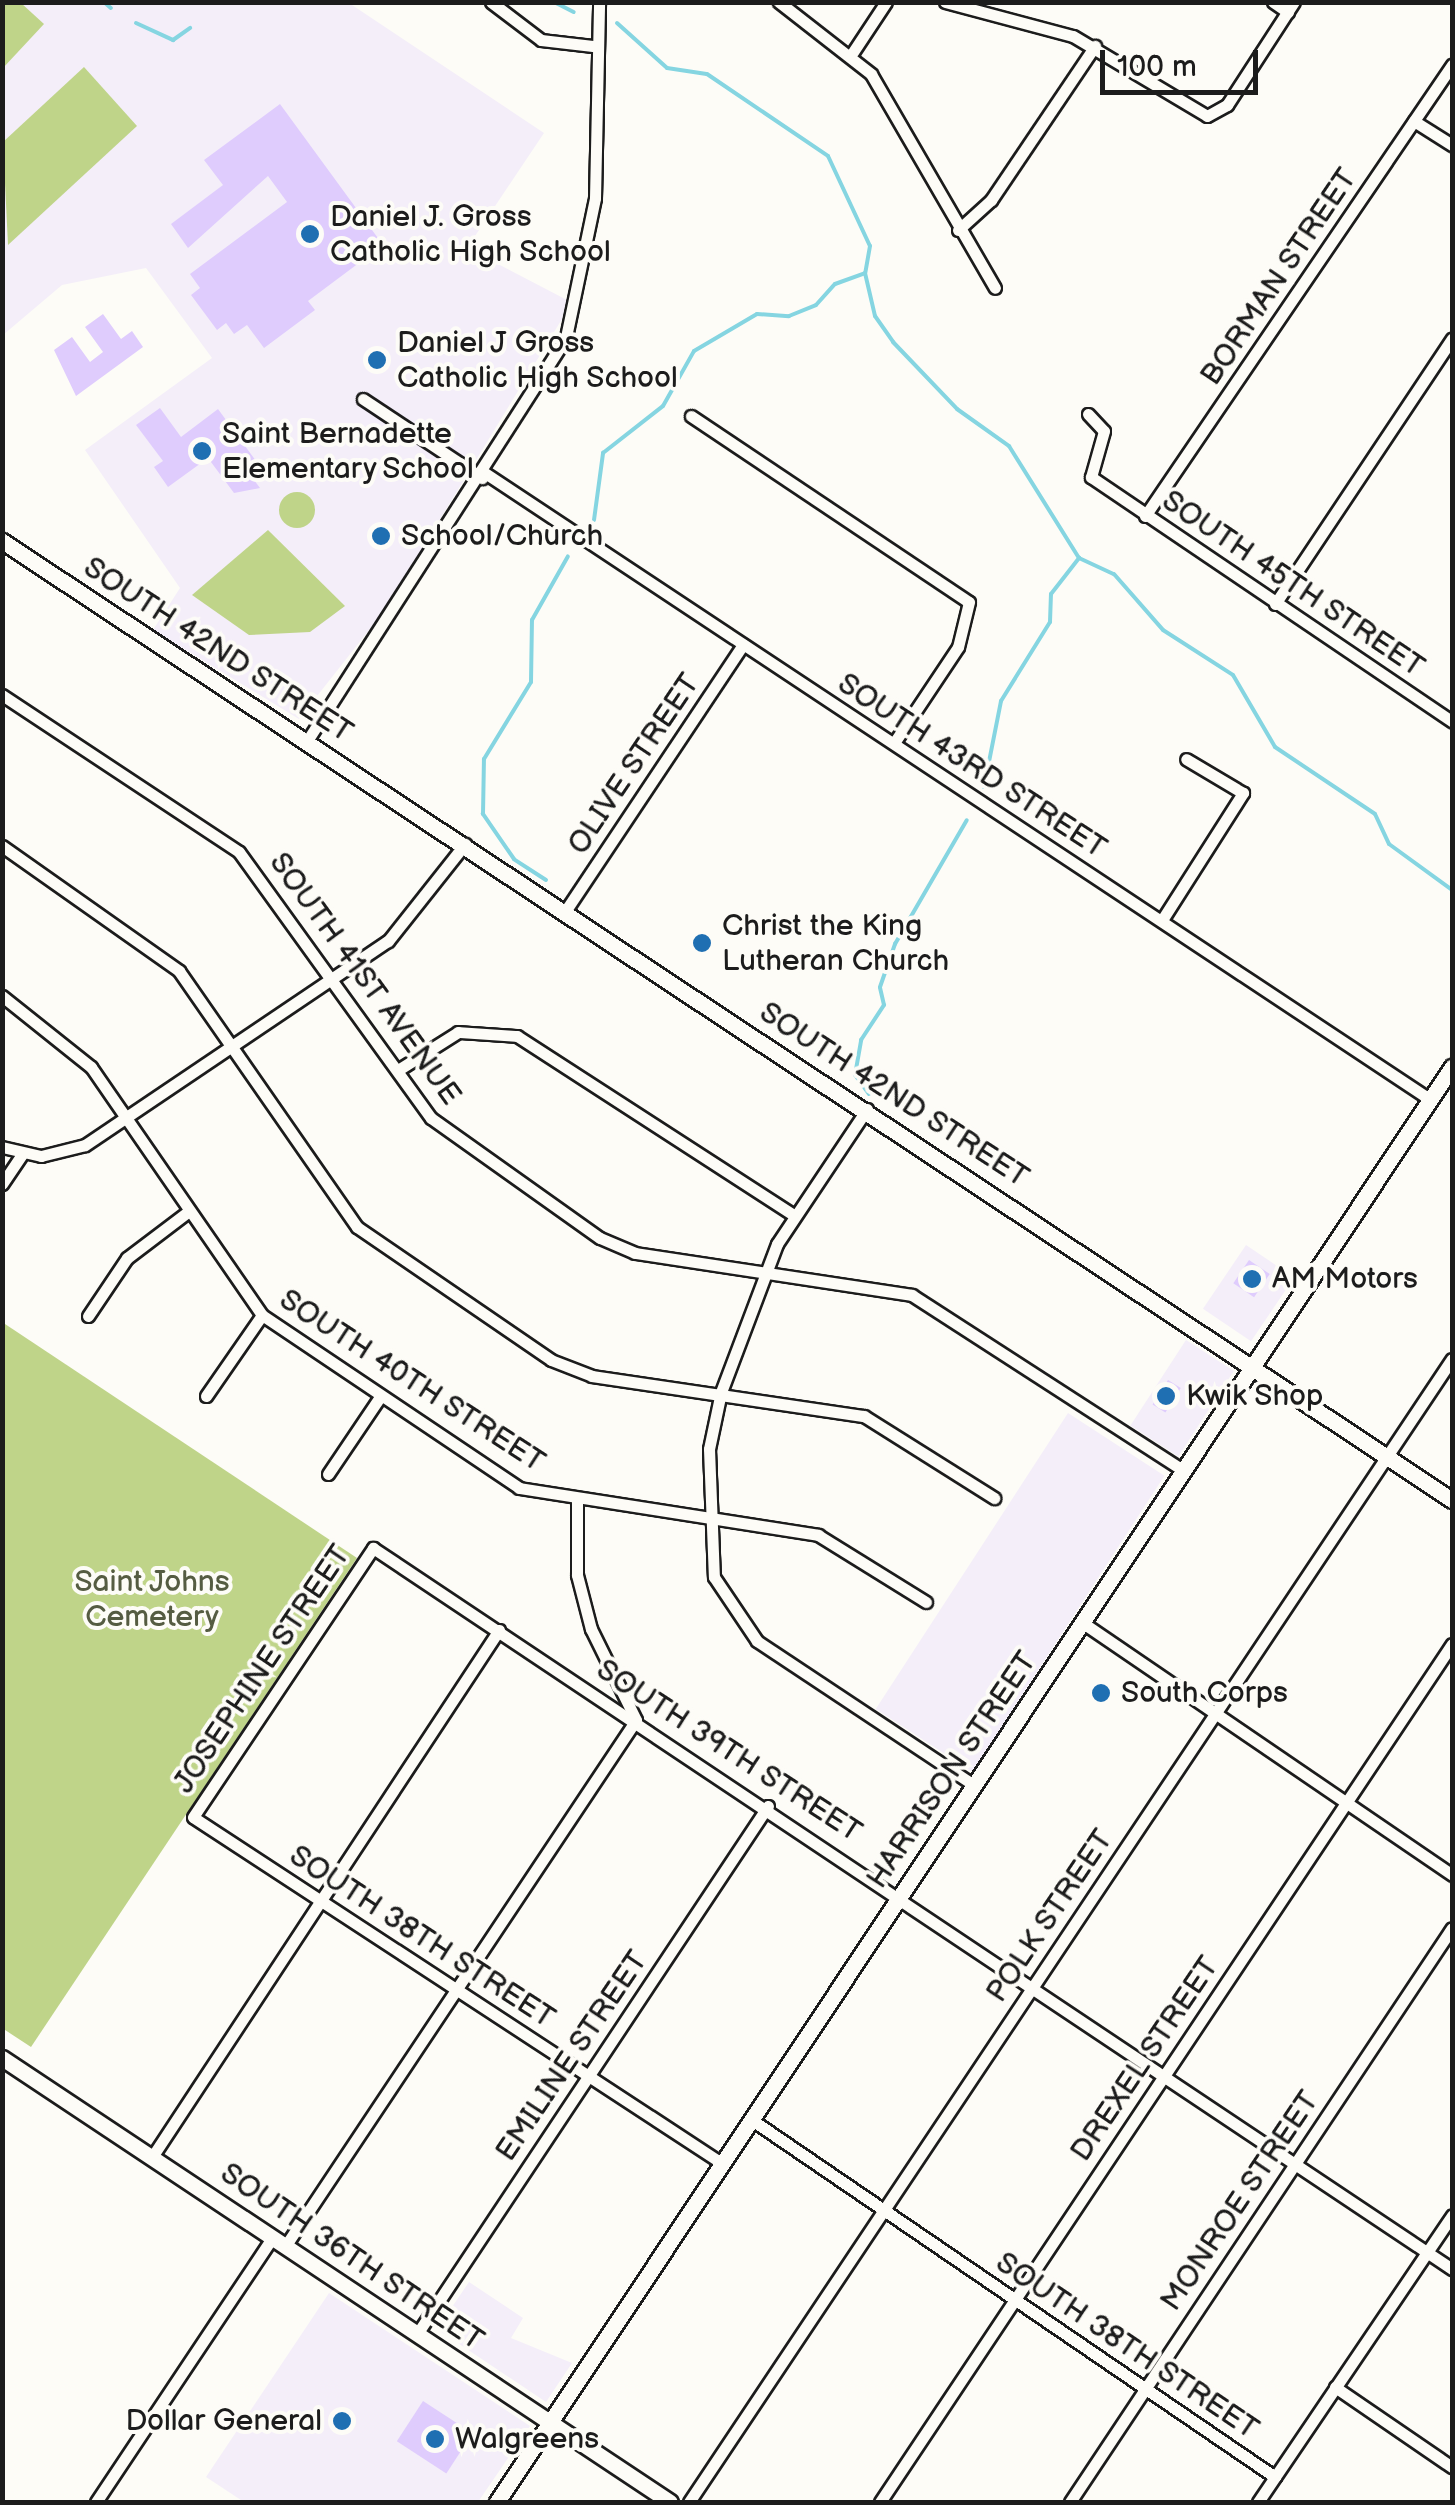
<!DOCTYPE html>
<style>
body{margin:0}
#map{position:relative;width:1455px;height:2505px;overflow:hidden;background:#fdfcf7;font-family:"Balsamiq Sans",sans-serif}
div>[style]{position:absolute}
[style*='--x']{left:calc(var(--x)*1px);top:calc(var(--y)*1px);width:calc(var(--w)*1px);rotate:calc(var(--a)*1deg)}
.built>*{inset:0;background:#f4eef9;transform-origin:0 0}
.green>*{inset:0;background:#bfd489}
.round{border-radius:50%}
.stream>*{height:4px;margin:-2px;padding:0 2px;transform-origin:2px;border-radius:2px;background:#85d5e1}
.building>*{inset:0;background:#dfccfd;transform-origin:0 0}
.roads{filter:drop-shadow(2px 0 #1c1c1c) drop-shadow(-2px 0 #1c1c1c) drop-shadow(0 2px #1c1c1c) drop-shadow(0 -2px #1c1c1c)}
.street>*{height:11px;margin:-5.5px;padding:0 5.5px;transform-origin:5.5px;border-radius:5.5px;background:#fdfcf7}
.secondary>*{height:15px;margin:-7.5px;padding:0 7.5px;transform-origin:7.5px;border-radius:7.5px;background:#fdfcf7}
.dots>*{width:28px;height:28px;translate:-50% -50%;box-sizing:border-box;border:5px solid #fdfcf7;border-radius:50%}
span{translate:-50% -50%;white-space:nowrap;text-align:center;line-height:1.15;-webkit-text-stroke:8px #fdfcf7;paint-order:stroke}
.poi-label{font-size:30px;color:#1c1c1c}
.left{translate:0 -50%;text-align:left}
.right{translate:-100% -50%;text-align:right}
.street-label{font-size:30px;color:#1c1c1c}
.park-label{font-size:30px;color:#555c42}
.frame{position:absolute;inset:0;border:5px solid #1c1c1c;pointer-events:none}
.scale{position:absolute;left:1100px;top:50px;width:158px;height:45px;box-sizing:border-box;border:5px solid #1c1c1c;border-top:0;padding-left:12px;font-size:30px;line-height:35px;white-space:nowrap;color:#1c1c1c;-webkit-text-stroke:8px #fdfcf7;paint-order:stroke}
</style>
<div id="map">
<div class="built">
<i style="clip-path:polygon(3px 3px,349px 3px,544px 133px,467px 248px,567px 300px,562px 319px,384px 611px,299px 719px,153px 630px,180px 588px,85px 450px,212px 358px,146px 268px,62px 285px,3px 335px)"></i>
<i style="left:1246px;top:1245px;width:58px;height:77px;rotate:34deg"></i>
<i style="left:1186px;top:1340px;width:57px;height:102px;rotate:33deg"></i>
<i style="left:1068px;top:1413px;width:115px;height:353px;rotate:33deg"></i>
<i style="clip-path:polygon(469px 2282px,523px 2318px,511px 2338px,572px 2363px,546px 2402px,437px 2329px)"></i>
<i style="clip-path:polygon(329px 2293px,530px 2426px,478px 2502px,244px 2502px,206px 2477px)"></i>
</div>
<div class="green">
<i style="clip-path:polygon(3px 2px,21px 3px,44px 24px,3px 68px)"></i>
<i style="clip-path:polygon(84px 67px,137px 126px,8px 245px,3px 142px)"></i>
<i class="round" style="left:279px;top:492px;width:36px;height:36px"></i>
<i style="clip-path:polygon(268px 530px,345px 606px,310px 632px,249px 635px,192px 595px)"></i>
<i style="clip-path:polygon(2px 1322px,357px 1558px,31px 2047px,2px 2028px)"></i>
</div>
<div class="stream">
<i style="--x:104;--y:2;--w:9;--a:41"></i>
<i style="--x:554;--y:2;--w:22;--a:27"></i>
<i style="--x:136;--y:23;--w:41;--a:24.7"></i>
<i style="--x:173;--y:40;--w:21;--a:-35"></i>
<i style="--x:617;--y:23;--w:67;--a:42"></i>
<i style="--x:667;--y:68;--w:40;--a:8.5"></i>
<i style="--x:707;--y:74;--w:146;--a:34.1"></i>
<i style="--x:828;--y:156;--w:99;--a:65"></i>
<i style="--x:870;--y:246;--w:27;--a:100"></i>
<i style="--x:865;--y:273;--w:44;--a:76.9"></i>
<i style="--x:875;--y:316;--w:32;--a:55"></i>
<i style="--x:893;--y:342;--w:93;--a:46.3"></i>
<i style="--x:957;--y:409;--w:64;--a:35.4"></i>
<i style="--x:1009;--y:446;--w:132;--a:58"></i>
<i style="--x:1079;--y:558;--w:38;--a:25"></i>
<i style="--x:1114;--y:574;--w:74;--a:48.8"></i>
<i style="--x:1163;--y:630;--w:83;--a:32.7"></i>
<i style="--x:1233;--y:675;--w:83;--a:59.7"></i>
<i style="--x:1275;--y:747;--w:120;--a:33.8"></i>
<i style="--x:1375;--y:814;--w:33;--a:65"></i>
<i style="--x:1389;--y:844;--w:78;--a:36.1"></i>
<i style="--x:594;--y:520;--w:68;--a:-82.3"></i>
<i style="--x:603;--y:453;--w:76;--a:-38.1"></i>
<i style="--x:663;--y:406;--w:63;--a:-60.6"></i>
<i style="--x:694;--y:351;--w:73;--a:-30.4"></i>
<i style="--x:757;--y:314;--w:32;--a:4"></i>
<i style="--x:789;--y:316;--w:29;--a:-22"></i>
<i style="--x:816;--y:305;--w:28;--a:-48"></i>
<i style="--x:835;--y:284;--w:32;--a:-20"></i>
<i style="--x:984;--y:787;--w:88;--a:-78.8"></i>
<i style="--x:1001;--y:701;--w:93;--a:-58.2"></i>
<i style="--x:1050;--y:622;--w:28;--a:-88"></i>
<i style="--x:1051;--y:594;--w:46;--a:-52.1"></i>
<i style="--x:546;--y:880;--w:38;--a:-147"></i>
<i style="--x:514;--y:859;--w:55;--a:-124.6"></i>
<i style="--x:483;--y:814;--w:55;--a:-89"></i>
<i style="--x:484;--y:759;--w:90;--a:-58.6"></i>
<i style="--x:531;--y:682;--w:62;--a:-89.1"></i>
<i style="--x:532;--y:620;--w:73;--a:-60.6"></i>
<i style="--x:869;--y:1094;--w:24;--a:-126"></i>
<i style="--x:855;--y:1075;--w:36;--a:-80"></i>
<i style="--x:861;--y:1040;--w:42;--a:-56.7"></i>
<i style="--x:884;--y:1005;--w:18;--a:-103"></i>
<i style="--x:880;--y:987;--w:46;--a:-70.8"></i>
<i style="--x:895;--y:944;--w:143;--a:-59.9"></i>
</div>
<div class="building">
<i style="clip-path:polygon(280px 104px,383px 245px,308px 301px,315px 310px,264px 348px,247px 325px,234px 334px,226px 323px,217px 330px,191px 295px,200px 288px,190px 274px,287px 202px,268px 176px,188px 248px,171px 224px,223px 185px,204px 160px)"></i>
<i style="clip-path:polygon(103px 314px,121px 339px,132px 331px,143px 347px,76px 396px,54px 350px,72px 337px,90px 362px,103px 352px,85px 327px)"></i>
<i style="clip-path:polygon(160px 408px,181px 437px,218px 409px,264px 472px,254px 480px,260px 488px,234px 493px,208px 458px,168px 487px,154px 467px,163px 461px,136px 425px)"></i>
<i style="left:1249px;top:1260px;width:25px;height:28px;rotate:34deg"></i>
<i style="left:1168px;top:1380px;width:15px;height:29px;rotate:32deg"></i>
<i style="left:423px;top:2401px;width:59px;height:48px;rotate:33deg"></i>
</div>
<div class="roads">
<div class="street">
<i style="--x:491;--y:2;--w:63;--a:37.2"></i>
<i style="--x:541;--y:40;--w:52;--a:6.6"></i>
<i style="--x:779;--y:2;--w:117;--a:38"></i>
<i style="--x:871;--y:74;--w:247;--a:59.9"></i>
<i style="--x:945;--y:2;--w:132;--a:14.9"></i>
<i style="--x:1073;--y:36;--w:156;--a:30.8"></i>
<i style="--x:1207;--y:116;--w:23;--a:-29"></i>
<i style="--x:1227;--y:105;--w:123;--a:-57"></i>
<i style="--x:1273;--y:2;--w:18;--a:34"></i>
<i style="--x:853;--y:52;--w:60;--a:-56.6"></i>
<i style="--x:1414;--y:121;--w:45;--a:32.3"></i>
<i style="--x:958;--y:230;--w:45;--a:-42.3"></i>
<i style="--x:991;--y:200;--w:186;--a:-56"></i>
<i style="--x:363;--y:399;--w:143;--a:33.6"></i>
<i style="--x:1088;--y:414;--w:23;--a:47"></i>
<i style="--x:1104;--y:431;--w:48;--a:105.8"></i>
<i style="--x:1091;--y:477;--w:436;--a:34.1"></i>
<i style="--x:691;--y:416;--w:334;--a:33.8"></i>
<i style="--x:969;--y:602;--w:46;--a:103.7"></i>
<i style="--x:958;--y:647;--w:115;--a:123.7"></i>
<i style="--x:485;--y:473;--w:1135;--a:33.54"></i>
<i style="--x:1145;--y:516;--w:546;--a:-55.76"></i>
<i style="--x:1275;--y:604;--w:319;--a:-56.3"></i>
<i style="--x:2;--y:695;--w:284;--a:33.5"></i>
<i style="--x:239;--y:852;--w:328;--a:54.2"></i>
<i style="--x:431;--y:1118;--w:207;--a:35.4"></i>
<i style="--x:600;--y:1238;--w:38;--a:23"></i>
<i style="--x:635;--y:1253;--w:280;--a:8.6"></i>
<i style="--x:912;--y:1295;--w:324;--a:32.9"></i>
<i style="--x:307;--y:741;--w:480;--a:-57.3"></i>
<i style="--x:566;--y:337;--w:142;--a:-78.2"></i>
<i style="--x:595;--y:198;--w:196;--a:-88.8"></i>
<i style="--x:2;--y:846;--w:217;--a:35.2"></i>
<i style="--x:179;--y:971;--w:312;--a:55.2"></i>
<i style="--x:357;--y:1227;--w:235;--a:34.4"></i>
<i style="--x:551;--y:1360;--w:44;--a:21.3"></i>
<i style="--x:592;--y:1376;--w:275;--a:8.4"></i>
<i style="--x:864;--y:1416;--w:154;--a:32.2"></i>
<i style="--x:566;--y:910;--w:319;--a:-56.3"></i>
<i style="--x:1162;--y:920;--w:151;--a:-57.5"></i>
<i style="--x:1243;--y:793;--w:66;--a:-149.2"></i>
<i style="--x:2;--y:996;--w:114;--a:38.6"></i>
<i style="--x:91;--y:1067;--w:301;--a:55.4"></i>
<i style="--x:262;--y:1315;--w:310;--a:33.9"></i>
<i style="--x:519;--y:1488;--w:303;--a:8.9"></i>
<i style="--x:818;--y:1535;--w:127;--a:31.8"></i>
<i style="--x:398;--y:1070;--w:71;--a:-32.3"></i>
<i style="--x:458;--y:1032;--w:59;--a:3.9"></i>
<i style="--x:517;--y:1036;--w:331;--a:32.9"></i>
<i style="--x:867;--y:1109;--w:162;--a:123.7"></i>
<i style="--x:777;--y:1244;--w:158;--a:110.7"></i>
<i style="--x:721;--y:1392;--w:58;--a:101.9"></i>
<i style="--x:709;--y:1449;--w:128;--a:87.8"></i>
<i style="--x:714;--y:1577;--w:77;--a:56.1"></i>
<i style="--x:757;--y:1641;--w:262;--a:33.6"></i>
<i style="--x:2;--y:1147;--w:40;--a:13"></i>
<i style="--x:41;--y:1156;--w:45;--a:-14"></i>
<i style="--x:85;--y:1145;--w:365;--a:-34"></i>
<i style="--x:388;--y:941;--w:124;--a:-51.6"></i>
<i style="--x:2;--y:1184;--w:36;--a:-56"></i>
<i style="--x:88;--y:1316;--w:70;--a:-56.1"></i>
<i style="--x:127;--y:1258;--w:78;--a:-37.2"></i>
<i style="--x:206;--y:1396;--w:98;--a:-55.3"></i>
<i style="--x:328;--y:1474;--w:93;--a:-56"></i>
<i style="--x:1083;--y:1623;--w:447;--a:34.3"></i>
<i style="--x:752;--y:2120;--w:633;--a:34.32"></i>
<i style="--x:152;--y:2157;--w:631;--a:-56.64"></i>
<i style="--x:723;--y:2164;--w:633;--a:-146.79"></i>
<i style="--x:193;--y:1817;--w:324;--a:-56.2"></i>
<i style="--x:373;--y:1548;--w:1298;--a:33.75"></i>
<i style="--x:286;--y:2245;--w:631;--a:-56.31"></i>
<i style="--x:636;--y:1720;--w:102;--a:-116.3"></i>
<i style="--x:591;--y:1629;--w:56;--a:-104.5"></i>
<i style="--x:577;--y:1575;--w:74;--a:-90"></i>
<i style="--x:417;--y:2334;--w:634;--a:-56.39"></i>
<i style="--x:1335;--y:2387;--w:142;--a:34.4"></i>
<i style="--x:96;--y:2502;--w:319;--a:-56.3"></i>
<i style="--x:689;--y:2502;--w:1374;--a:-56.28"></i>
<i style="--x:880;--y:2502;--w:1031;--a:-56.31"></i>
<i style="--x:1070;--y:2502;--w:689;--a:-56.36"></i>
<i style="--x:1258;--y:2502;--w:346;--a:-55.9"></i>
</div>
<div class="secondary">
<i style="--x:2;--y:541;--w:1738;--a:33.48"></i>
<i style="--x:2;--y:2058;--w:802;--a:33.61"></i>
<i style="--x:497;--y:2502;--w:1724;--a:-56.36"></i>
</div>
</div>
<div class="dots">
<i style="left:310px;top:234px;background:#1f6fb2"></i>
<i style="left:377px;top:360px;background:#1f6fb2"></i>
<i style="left:202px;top:451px;background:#1f6fb2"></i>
<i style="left:381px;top:536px;background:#1f6fb2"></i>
<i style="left:702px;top:943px;background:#1f6fb2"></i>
<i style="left:1252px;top:1279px;background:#1f6fb2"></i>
<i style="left:1166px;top:1396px;background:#1f6fb2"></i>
<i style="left:1101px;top:1693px;background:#1f6fb2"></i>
<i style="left:342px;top:2421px;background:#1f6fb2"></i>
<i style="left:435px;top:2439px;background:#1f6fb2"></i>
</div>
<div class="poi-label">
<span class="left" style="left:330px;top:234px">Daniel J. Gross<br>Catholic High School</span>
<span class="left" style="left:397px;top:360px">Daniel J Gross<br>Catholic High School</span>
<span class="left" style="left:222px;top:451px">Saint Bernadette<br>Elementary School</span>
<span class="left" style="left:401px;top:536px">School/Church</span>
<span class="left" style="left:722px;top:943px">Christ the King<br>Lutheran Church</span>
<span class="left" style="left:1272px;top:1279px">AM Motors</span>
<span class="left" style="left:1186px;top:1396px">Kwik Shop</span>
<span class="left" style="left:1121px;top:1693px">South Corps</span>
<span class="right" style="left:322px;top:2421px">Dollar General</span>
<span class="left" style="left:455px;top:2439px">Walgreens</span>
</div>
<div class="street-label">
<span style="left:1279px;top:277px;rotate:-56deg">BORMAN STREET</span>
<span style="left:1293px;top:584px;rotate:34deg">SOUTH 45TH STREET</span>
<span style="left:218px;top:650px;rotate:33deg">SOUTH 42ND STREET</span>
<span style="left:634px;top:764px;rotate:-56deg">OLIVE STREET</span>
<span style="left:972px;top:766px;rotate:33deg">SOUTH 43RD STREET</span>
<span style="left:365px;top:979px;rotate:54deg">SOUTH 41ST AVENUE</span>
<span style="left:894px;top:1095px;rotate:33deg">SOUTH 42ND STREET</span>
<span style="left:412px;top:1381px;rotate:33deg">SOUTH 40TH STREET</span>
<span style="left:262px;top:1669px;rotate:-56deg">JOSEPHINE STREET</span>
<span style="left:729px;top:1751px;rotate:33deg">SOUTH 39TH STREET</span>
<span style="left:952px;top:1770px;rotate:-56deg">HARRISON STREET</span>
<span style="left:1050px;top:1916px;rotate:-56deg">POLK STREET</span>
<span style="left:422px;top:1937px;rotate:33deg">SOUTH 38TH STREET</span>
<span style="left:572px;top:2056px;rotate:-56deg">EMILINE STREET</span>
<span style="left:1145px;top:2059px;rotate:-56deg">DREXEL STREET</span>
<span style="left:1240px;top:2201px;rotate:-56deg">MONROE STREET</span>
<span style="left:352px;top:2257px;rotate:34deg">SOUTH 36TH STREET</span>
<span style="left:1127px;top:2346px;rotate:34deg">SOUTH 38TH STREET</span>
</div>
<div class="park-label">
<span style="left:152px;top:1599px">Saint Johns<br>Cemetery</span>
</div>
<div class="frame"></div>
<div class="scale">100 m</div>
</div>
